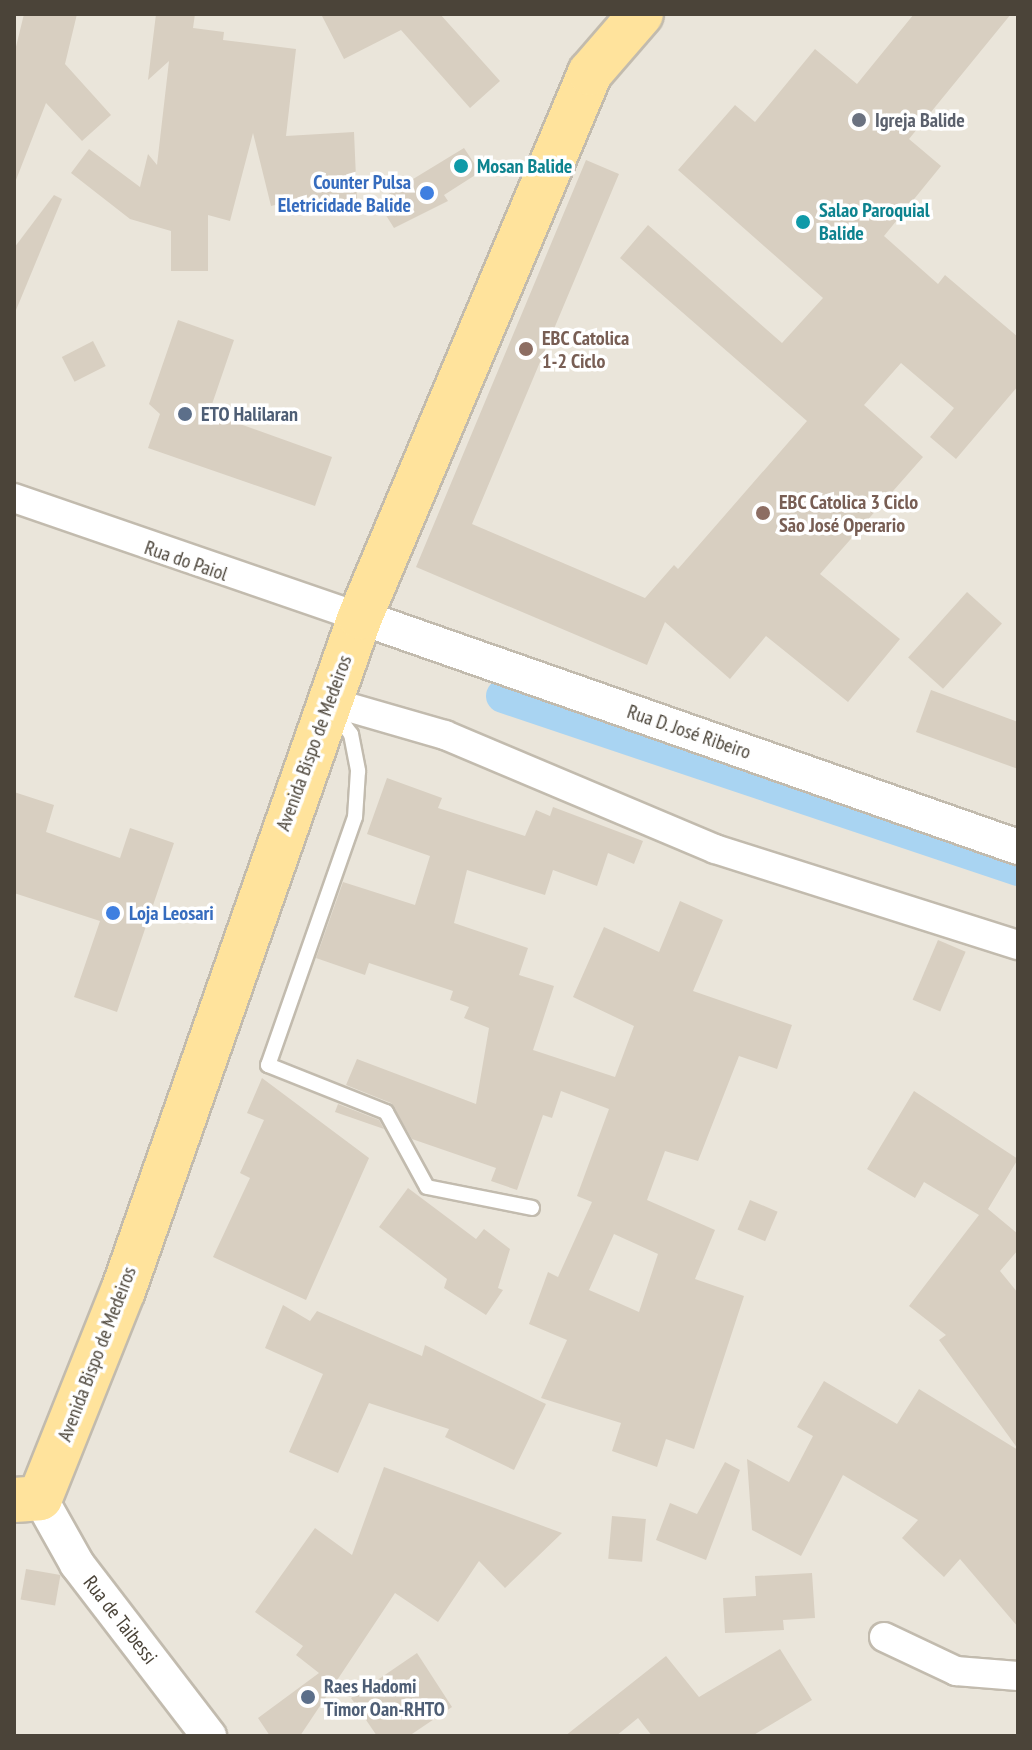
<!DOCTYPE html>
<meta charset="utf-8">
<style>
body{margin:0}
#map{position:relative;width:1032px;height:1750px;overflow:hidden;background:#f6f3ec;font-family:"PT Sans Narrow",sans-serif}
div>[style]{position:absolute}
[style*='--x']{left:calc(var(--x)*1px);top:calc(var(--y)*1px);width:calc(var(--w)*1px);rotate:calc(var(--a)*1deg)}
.residential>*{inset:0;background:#eae5da;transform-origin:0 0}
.canal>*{height:34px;margin:-17px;padding:0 17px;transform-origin:17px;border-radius:17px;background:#a9d4f2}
.building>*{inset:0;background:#d8cfc1;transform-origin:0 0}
.roads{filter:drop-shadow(2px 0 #c2bbae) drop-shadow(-2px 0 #c2bbae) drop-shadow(0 2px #c2bbae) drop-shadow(0 -2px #c2bbae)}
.service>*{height:14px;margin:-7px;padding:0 7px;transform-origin:7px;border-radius:7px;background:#fff}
.minor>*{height:28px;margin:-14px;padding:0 14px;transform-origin:14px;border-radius:14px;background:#fff}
.tertiary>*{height:34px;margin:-17px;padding:0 17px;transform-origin:17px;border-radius:17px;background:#fff}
.primary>*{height:44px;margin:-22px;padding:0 22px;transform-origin:22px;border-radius:22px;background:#ffe39c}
.dots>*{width:22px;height:22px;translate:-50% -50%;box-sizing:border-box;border:4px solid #fff;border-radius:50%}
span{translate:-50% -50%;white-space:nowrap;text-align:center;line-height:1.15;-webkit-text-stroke:7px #fff;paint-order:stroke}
.worship-label{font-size:20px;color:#5b616d;font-weight:700}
.left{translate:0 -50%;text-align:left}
.culture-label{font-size:20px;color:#0d838f;font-weight:700}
.shop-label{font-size:20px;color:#366cbe;font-weight:700}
.right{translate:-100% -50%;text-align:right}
.education-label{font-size:20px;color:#785e54;font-weight:700}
.service-label{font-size:20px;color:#4e5e75;font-weight:700}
.street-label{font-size:20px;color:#4b4439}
.frame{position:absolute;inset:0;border:16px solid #4b4439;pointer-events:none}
</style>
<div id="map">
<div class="residential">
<i style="left:14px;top:14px;width:1004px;height:1722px"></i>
</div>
<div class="canal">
<i style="--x:503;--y:696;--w:543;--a:18.57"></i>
</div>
<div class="building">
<i style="clip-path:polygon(24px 14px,77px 14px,65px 64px,111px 115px,82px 141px,46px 103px,16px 180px,14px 55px)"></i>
<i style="clip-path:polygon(156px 14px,195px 14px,193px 28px,224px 32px,223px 40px,296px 49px,286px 136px,354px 132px,357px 201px,319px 204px,318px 195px,271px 206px,253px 133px,230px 221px,208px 215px,208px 271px,171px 271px,171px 231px,130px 219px,71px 173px,89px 149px,140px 187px,148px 154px,157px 165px,169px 61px,148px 80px)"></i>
<i style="clip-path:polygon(321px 14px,440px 14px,500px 81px,470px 108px,401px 30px,344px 59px)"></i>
<i style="clip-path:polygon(914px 14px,1011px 14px,909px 139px,941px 166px,884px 236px,938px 284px,945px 275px,1018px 337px,1018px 386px,956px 459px,930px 437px,954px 408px,901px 363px,864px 405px,923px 457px,820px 574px,900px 639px,848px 702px,766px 636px,730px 679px,665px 622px,647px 665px,416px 567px,586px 160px,619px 174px,472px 524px,645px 598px,674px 565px,678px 569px,807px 421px,620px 258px,648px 225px,782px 343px,823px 298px,678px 170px,735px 105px,755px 122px,815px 49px,857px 84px)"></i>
<i style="clip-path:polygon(464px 148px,480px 172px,444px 195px,448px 201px,394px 228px,377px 201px)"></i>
<i style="clip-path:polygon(54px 195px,62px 199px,14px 315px,14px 248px)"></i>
<i style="clip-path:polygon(178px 320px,234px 340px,209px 413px,332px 457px,315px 506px,148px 448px,160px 414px,149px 404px)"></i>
<i style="left:93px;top:341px;width:28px;height:35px;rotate:63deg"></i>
<i style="left:967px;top:592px;width:47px;height:88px;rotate:42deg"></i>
<i style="clip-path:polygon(931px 690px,1018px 722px,1018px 769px,916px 732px)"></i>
<i style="clip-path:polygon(evenodd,387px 778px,442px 798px,438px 808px,525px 836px,536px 810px,550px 816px,553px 807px,643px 841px,634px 864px,608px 853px,597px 886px,553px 870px,545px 895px,467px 870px,454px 923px,528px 948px,519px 975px,554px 986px,533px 1050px,615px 1077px,634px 1026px,573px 997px,604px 927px,659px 952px,680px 901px,723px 920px,693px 991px,792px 1025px,777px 1069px,739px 1056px,698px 1161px,665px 1151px,647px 1200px,715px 1230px,695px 1279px,744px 1296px,694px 1449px,666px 1439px,657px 1467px,612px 1451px,621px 1423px,541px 1398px,567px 1340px,529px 1324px,548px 1272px,558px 1277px,592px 1202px,577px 1196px,609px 1109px,561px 1091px,552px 1118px,543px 1115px,517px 1190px,491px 1181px,496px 1168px,412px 1139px,391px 1103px,346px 1085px,357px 1059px,476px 1104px,489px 1028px,464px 1018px,469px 1007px,450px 1000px,453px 991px,369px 963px,365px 975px,316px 958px,343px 882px,415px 905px,430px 856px,367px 834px,387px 778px,614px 1234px,658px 1254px,639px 1312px,589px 1290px,614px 1234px)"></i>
<i style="clip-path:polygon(14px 792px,54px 805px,46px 832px,120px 858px,130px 828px,174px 843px,117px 1012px,74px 997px,100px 921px,14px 893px)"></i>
<i style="left:938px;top:940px;width:30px;height:65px;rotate:23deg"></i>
<i style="clip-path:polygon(262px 1078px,369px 1158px,306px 1300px,213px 1257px,250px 1178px,240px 1173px,264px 1120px,247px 1113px)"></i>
<i style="clip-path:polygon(914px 1091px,1018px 1159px,988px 1209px,1018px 1234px,1018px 1250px,1000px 1271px,1018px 1293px,1018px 1449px,939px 1340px,946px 1335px,909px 1306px,979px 1215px,924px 1182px,915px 1198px,867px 1169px)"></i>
<i style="clip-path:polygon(338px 1104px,379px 1120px,384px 1129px,335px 1112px)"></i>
<i style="clip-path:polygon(408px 1188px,476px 1239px,484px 1229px,510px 1249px,498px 1288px,503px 1290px,486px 1315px,444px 1288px,447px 1279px,379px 1227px)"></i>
<i style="left:750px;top:1200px;width:30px;height:32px;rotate:23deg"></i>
<i style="clip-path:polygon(283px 1305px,310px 1321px,317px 1311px,422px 1356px,425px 1345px,546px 1404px,514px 1470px,445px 1437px,449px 1429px,369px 1403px,338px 1473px,289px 1452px,323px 1374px,265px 1348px)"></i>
<i style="clip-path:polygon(824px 1381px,897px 1424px,919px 1389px,1018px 1450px,1018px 1627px,960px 1559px,944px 1577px,902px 1538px,918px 1520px,843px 1475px,801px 1556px,752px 1530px,747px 1459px,789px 1482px,813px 1436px,797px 1427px)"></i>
<i style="clip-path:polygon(725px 1462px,740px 1470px,706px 1560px,656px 1540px,670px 1503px,697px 1514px)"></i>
<i style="clip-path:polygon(384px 1467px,562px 1533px,505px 1588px,479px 1561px,438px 1622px,395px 1593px,300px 1736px,270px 1736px,258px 1718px,319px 1673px,296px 1655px,303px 1646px,255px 1612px,315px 1528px,352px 1555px)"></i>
<i style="left:612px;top:1516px;width:34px;height:43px;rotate:5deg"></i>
<i style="left:26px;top:1569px;width:35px;height:31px;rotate:10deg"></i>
<i style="clip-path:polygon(812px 1573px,815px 1618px,783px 1620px,784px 1630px,725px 1633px,723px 1598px,756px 1596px,755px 1576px)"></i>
<i style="clip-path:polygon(780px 1649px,812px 1700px,752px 1736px,652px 1736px,638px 1718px,616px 1736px,565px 1736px,666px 1656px,699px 1697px)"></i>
<i style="clip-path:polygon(417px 1653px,452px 1707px,409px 1736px,377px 1736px,351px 1698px)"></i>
</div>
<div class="roads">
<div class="service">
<i style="--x:334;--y:711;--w:29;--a:54"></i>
<i style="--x:351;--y:734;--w:38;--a:79"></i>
<i style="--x:358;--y:771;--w:46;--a:93.7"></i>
<i style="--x:355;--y:817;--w:263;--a:109.3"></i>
<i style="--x:268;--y:1065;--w:127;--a:21.7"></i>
<i style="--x:386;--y:1112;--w:85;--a:61.3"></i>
<i style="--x:427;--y:1187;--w:107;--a:11.3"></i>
</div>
<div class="minor">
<i style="--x:14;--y:498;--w:366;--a:19"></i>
<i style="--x:327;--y:701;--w:123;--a:16.1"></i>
<i style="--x:445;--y:735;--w:293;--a:22.9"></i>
<i style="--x:715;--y:849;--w:318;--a:17.6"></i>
<i style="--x:884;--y:1637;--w:80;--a:25.3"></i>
<i style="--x:956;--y:1671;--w:62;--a:4.6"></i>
</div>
<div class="tertiary">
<i style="--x:360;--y:617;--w:697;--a:19.27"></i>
<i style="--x:40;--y:1498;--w:76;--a:60.7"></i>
<i style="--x:77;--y:1564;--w:217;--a:52.5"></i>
</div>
<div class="primary">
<i style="--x:14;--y:1500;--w:26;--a:-4"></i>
<i style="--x:40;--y:1498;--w:223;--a:-68.2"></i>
<i style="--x:123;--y:1291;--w:714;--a:-70.63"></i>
<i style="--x:360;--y:617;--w:591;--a:-67.08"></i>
<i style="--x:590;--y:73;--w:78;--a:-49.2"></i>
</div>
</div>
<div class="dots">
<i style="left:859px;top:120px;background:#6b7280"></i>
<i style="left:461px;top:166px;background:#0f9aa8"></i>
<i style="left:427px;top:193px;background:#3f7fe0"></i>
<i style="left:803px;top:222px;background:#0f9aa8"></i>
<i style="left:526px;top:349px;background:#8d6e63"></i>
<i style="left:185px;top:414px;background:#5c6f8a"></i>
<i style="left:763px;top:513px;background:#8d6e63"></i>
<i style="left:113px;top:913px;background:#3f7fe0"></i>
<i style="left:308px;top:1697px;background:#5c6f8a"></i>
</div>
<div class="worship-label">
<span class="left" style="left:875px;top:120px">Igreja Balide</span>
</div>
<div class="culture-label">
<span class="left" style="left:477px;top:166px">Mosan Balide</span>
<span class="left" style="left:819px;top:222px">Salao Paroquial<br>Balide</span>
</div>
<div class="shop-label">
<span class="right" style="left:411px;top:194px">Counter Pulsa<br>Eletricidade Balide</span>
<span class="left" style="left:129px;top:913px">Loja Leosari</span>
</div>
<div class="education-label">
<span class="left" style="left:542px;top:350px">EBC Catolica<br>1-2 Ciclo</span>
<span class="left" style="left:779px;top:514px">EBC Catolica 3 Ciclo<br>São José Operario</span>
</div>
<div class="service-label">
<span class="left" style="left:201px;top:414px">ETO Halilaran</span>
<span class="left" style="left:324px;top:1698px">Raes Hadomi<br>Timor Oan-RHTO</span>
</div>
<div class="street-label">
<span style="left:186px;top:561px;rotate:19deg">Rua do Paiol</span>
<span style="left:689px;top:732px;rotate:19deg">Rua D. José Ribeiro</span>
<span style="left:314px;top:743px;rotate:-70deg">Avenida Bispo de Medeiros</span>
<span style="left:97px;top:1354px;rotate:-69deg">Avenida Bispo de Medeiros</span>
<span style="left:120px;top:1620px;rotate:52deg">Rua de Taibessi</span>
</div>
<div class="frame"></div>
</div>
